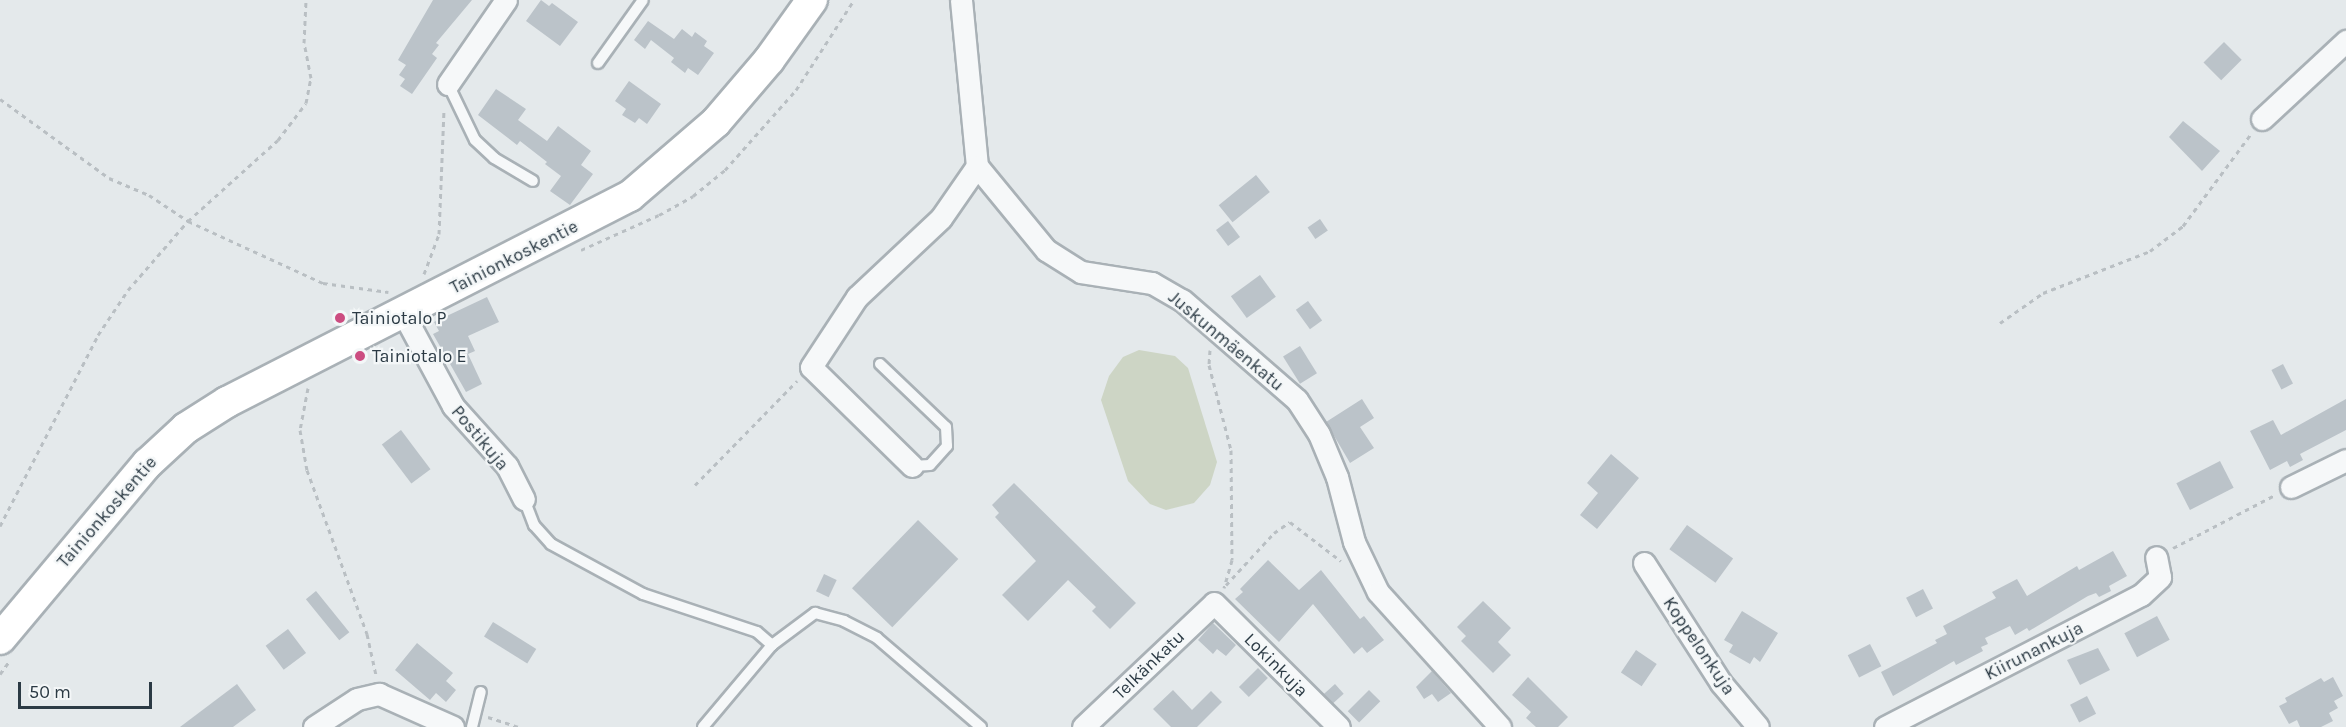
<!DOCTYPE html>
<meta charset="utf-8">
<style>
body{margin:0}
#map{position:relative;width:2346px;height:727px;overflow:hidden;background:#e4e9eb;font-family:Karla,sans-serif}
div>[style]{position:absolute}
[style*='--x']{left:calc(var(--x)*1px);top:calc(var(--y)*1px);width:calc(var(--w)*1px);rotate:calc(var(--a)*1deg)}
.green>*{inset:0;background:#cdd5c5}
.building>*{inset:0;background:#bbc3c9;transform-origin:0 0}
.path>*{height:3px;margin-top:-1.5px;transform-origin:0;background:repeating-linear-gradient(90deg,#b9bfc3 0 4.5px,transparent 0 9px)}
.roads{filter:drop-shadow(2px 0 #a9b1b6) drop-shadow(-2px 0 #a9b1b6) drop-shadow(0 2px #a9b1b6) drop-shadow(0 -2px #a9b1b6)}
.lane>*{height:10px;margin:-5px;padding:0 5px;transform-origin:5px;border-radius:5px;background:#f6f8f9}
.street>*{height:21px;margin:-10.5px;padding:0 10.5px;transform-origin:10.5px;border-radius:10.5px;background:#f6f8f9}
.secondary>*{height:30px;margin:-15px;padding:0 15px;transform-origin:15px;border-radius:15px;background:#fff}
.dots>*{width:16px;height:16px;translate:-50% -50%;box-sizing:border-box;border:3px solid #f4f7f8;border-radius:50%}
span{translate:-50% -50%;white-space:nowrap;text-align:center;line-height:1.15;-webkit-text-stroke:4.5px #f4f7f8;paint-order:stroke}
.street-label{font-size:18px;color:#2b3a44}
.poi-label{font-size:18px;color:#2b3a44}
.left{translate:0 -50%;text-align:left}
.scale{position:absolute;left:18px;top:682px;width:134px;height:27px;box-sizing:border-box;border:3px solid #2b3a44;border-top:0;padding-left:8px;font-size:18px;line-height:21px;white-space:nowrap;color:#2b3a44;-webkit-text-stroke:4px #f4f7f8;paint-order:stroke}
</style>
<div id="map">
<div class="green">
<i style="clip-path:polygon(1139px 350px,1175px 356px,1188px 368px,1217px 462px,1210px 485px,1194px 503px,1166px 510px,1150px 504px,1128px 481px,1101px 400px,1109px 376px,1123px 357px)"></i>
</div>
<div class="building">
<i style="clip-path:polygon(433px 0,472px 0,436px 43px,439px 45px,432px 54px,437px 58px,412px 94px,400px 86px,405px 79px,399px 75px,406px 65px,398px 60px)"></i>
<i style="clip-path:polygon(541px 0,549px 6px,552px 3px,578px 22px,560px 46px,526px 21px)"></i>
<i style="clip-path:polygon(648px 21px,674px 39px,682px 29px,692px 37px,695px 32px,707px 41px,704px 46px,714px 53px,698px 75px,688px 68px,685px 73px,671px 62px,674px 58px,651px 40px,645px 49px,634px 40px)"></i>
<i style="left:2224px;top:42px;width:25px;height:29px;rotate:45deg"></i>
<i style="clip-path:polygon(629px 81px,661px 104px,647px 124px,639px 118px,635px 123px,622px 115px,626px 109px,615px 101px)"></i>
<i style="clip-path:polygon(496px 89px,526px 109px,518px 120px,547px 141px,558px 126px,591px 151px,581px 165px,593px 174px,570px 205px,550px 191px,561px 176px,545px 164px,547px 162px,520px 141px,517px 145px,478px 115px)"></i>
<i style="clip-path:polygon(2183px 121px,2220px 151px,2202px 171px,2169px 137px)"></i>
<i style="left:1256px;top:175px;width:22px;height:48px;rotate:51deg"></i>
<i style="left:1320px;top:219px;width:14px;height:15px;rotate:56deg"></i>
<i style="left:1228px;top:221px;width:20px;height:15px;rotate:53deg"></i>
<i style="left:1260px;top:275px;width:27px;height:36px;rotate:54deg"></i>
<i style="clip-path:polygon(487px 297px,499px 322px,468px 336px,475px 351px,468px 354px,482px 384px,466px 392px,433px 334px,439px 331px,434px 322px)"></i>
<i style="left:1308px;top:301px;width:24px;height:15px;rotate:54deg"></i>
<i style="left:1300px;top:346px;width:32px;height:20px;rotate:58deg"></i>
<i style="left:2283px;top:364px;width:22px;height:13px;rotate:63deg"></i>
<i style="clip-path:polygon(1362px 399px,1374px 418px,1360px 427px,1374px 448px,1350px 463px,1326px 422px)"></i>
<i style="clip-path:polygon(2346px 399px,2346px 430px,2300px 454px,2303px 460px,2290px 467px,2287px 461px,2270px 470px,2250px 431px,2273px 420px,2281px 435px)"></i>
<i style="left:401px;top:430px;width:49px;height:24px;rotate:53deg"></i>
<i style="clip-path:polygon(1611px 454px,1639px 478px,1597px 529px,1580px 515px,1598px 493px,1587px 483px)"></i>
<i style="left:2220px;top:461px;width:30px;height:49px;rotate:63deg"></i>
<i style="clip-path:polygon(1014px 483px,1136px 603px,1110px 629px,1092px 611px,1096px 607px,1068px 580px,1028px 621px,1002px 595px,1036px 561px,995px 517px,999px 513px,992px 505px)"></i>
<i style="left:918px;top:520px;width:56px;height:95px;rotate:44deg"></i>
<i style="left:1687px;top:525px;width:57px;height:30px;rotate:36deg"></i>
<i style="clip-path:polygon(2113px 551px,2127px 576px,2109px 586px,2111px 591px,2099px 597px,2096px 593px,2088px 596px,2029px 631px,2027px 628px,2015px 635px,2010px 626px,1985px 638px,1988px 644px,1981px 647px,1983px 651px,1956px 665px,1954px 661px,1893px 696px,1881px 672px,1937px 643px,1935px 640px,1947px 634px,1943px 626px,1996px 598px,1992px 592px,2017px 579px,2027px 596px,2077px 566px,2079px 570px)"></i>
<i style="clip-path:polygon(1268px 560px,1299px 590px,1321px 570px,1360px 619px,1364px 616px,1384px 640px,1367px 653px,1362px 647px,1354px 654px,1313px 604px,1279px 642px,1235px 599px,1243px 592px,1240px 589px)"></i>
<i style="left:824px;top:574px;width:14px;height:19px;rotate:25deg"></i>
<i style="left:1923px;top:589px;width:22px;height:19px;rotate:63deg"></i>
<i style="left:316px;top:591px;width:53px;height:13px;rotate:51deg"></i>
<i style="clip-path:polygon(1483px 601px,1511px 628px,1498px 642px,1511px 655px,1493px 673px,1461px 641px,1466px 636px,1457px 627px)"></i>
<i style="clip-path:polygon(1742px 611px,1778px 633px,1760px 662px,1754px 657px,1750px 664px,1729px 652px,1733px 645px,1724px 640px)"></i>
<i style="left:2157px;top:616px;width:27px;height:37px;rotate:62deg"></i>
<i style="left:493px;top:622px;width:51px;height:17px;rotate:32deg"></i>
<i style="clip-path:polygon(1213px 623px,1236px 645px,1226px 656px,1217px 649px,1213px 654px,1198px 640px)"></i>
<i style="left:288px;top:629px;width:30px;height:28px;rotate:53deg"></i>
<i style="clip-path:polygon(417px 643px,453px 673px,446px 681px,456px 690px,446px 702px,436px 693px,430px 700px,395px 670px)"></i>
<i style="left:1870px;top:644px;width:25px;height:25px;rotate:63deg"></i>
<i style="clip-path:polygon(2098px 648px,2110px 670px,2080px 685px,2067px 660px)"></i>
<i style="left:1636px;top:650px;width:25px;height:27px;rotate:34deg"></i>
<i style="left:1258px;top:668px;width:14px;height:27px;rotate:45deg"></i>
<i style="clip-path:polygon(1432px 671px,1451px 693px,1438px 702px,1432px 694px,1424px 699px,1416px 687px)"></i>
<i style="clip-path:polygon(1528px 677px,1568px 717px,1558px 727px,1536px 727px,1526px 718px,1531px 712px,1512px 695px)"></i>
<i style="clip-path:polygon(2333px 677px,2343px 696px,2334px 701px,2338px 708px,2329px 713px,2333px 721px,2321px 727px,2300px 727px,2297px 720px,2289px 724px,2279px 706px,2287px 702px,2285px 698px,2321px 678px,2324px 682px)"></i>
<i style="clip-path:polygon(237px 684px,256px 710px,233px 727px,180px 727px)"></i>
<i style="left:1335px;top:684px;width:13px;height:15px;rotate:48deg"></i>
<i style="clip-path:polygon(1173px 690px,1192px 710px,1211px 691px,1222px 702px,1197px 727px,1171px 727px,1153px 709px)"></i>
<i style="left:1369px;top:690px;width:16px;height:30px;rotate:45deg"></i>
<i style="left:2087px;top:696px;width:20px;height:19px;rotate:63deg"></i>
</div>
<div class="path">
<i style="--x:0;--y:99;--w:135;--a:35.9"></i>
<i style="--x:109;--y:178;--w:43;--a:23"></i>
<i style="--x:149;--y:195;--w:47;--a:33.7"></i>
<i style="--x:188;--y:221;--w:149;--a:24.7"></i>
<i style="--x:323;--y:283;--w:66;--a:7.9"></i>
<i style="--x:581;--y:250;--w:85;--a:-24.2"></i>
<i style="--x:659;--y:215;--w:39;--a:-29"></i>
<i style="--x:693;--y:196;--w:41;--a:-39.1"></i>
<i style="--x:725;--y:170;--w:107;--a:-48.4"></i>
<i style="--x:796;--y:90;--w:107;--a:-57.2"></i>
<i style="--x:424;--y:274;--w:43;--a:-69.4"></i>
<i style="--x:439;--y:234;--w:124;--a:-87.7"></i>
<i style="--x:2000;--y:323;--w:52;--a:-34.9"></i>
<i style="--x:2043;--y:293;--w:115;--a:-21.4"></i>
<i style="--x:2150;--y:251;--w:41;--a:-37.1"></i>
<i style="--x:2183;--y:226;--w:113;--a:-53.6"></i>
<i style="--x:1210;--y:350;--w:15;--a:94"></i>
<i style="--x:1209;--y:365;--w:88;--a:75.5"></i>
<i style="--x:1231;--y:450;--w:110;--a:89.5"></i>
<i style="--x:1232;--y:560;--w:29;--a:106"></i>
<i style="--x:308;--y:388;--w:43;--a:100.8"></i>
<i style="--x:300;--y:430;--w:41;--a:80.1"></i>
<i style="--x:307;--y:470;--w:175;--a:69.9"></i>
<i style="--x:367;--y:634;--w:42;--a:77.6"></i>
<i style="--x:695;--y:485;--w:146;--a:-45.6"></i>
<i style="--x:0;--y:526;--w:215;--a:-62.8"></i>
<i style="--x:98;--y:335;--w:54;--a:-56.3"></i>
<i style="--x:128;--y:290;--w:91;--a:-49"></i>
<i style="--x:188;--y:221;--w:121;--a:-42"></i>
<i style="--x:278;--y:140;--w:46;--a:-52.9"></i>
<i style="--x:306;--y:103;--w:25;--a:-79"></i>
<i style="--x:311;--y:78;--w:36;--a:-101"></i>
<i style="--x:304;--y:43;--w:43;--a:-87.3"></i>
<i style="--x:2173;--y:548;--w:113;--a:-27.5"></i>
<i style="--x:1226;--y:585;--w:71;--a:-47.3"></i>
<i style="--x:1274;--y:533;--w:19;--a:-35"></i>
<i style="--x:1290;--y:522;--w:64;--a:37.4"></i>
<i style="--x:0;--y:674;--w:17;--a:-54"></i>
<i style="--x:488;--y:717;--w:32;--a:18"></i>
</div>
<div class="roads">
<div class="lane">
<i style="--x:598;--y:63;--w:77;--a:-54.5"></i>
<i style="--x:448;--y:84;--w:62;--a:64.3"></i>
<i style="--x:475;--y:140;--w:26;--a:43"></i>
<i style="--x:494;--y:158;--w:45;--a:30.5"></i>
<i style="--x:880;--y:364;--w:91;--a:43.7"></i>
<i style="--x:946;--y:427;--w:19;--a:87"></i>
<i style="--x:947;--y:446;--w:25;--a:132"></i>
<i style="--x:930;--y:465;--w:18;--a:177"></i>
<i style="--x:524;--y:499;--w:28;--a:69"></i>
<i style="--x:534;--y:525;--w:25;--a:48"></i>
<i style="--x:551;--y:544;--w:105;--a:28.5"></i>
<i style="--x:643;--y:594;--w:120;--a:18.4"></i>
<i style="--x:757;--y:632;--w:20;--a:41"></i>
<i style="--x:472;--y:727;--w:36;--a:-76"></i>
<i style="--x:703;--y:727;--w:107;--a:-49.9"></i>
<i style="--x:772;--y:645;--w:54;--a:-36.7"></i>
<i style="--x:815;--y:613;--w:30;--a:15"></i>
<i style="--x:844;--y:621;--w:37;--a:27"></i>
<i style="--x:877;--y:638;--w:137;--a:40.6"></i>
</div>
<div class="street">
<i style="--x:961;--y:0;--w:167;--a:84.5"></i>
<i style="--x:977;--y:166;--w:109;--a:50.6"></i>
<i style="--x:1046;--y:250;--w:41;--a:32.2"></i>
<i style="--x:1081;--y:272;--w:72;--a:8.8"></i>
<i style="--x:1152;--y:283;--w:34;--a:30"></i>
<i style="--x:1182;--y:300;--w:152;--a:41"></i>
<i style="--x:1297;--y:400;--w:40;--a:57.1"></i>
<i style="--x:1319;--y:434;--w:47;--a:67.3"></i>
<i style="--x:1337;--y:477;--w:67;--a:75.3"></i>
<i style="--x:1354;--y:542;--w:55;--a:64.4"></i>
<i style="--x:1378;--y:592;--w:182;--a:47.9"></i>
<i style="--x:448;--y:84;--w:102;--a:-55.4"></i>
<i style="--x:2262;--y:119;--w:115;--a:-42.9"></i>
<i style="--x:403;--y:313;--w:106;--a:61.7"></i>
<i style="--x:453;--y:406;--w:81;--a:48"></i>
<i style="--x:507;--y:466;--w:37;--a:63"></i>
<i style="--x:912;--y:466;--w:141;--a:-135.6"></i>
<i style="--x:811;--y:367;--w:84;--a:-56.7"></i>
<i style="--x:857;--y:297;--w:115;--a:-43.2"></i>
<i style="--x:941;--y:218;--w:63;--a:-55.3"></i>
<i style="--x:2291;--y:487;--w:61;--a:-26.1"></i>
<i style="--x:1644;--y:563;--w:143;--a:57.3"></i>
<i style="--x:1721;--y:683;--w:57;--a:49.9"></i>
<i style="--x:314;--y:727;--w:51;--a:-33.1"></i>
<i style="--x:357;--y:699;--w:23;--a:-13"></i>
<i style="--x:379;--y:694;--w:81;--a:24"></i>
<i style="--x:1083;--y:727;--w:180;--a:-43.4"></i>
<i style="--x:1214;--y:603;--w:176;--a:44.8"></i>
<i style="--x:1885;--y:727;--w:288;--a:-27.3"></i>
<i style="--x:2141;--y:595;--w:26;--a:-43"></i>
<i style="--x:2160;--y:577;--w:20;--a:-101"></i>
</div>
<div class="secondary">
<i style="--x:0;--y:639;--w:229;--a:-50"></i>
<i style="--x:147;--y:464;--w:53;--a:-42.7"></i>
<i style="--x:186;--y:428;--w:49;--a:-32.4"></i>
<i style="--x:227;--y:402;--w:453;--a:-27.1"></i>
<i style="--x:630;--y:196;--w:113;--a:-40.7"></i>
<i style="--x:716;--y:122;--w:82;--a:-49.5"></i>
<i style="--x:769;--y:60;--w:74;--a:-54.4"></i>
</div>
</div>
<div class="dots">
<i style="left:340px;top:318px;background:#cc4d81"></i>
<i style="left:360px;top:356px;background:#cc4d81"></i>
</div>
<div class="street-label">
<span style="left:514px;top:257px;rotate:-27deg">Tainionkoskentie</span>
<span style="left:1226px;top:341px;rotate:40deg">Juskunmäenkatu</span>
<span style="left:480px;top:438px;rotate:50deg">Postikuja</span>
<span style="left:107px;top:512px;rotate:-49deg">Tainionkoskentie</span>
<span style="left:1699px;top:646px;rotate:56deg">Koppelonkuja</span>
<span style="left:2034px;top:651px;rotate:-27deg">Kiirunankuja</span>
<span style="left:1149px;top:665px;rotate:-44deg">Telkänkatu</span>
<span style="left:1276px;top:665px;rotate:45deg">Lokinkuja</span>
</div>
<div class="poi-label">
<span class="left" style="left:352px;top:318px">Tainiotalo P</span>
<span class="left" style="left:372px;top:356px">Tainiotalo E</span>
</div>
<div class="scale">50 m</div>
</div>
